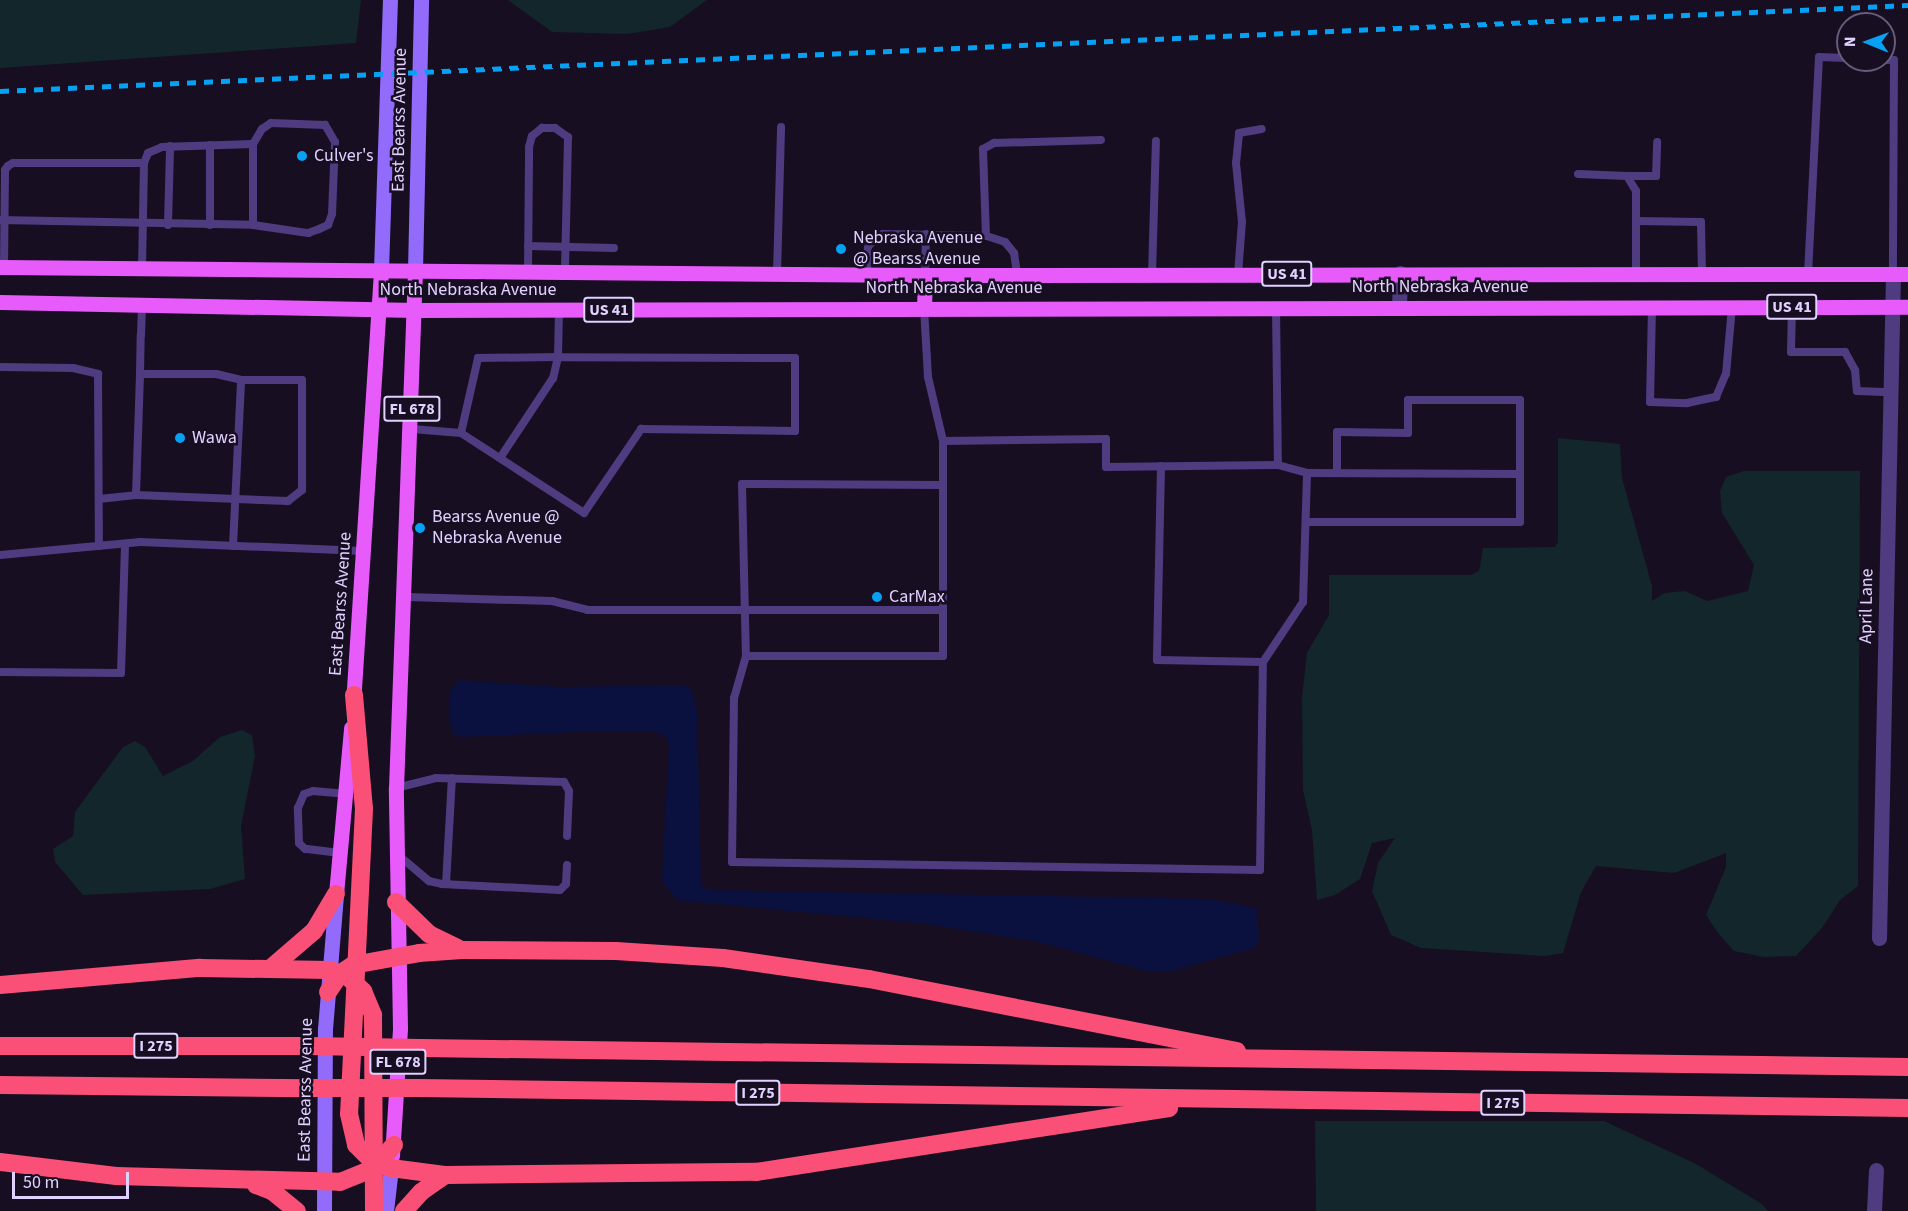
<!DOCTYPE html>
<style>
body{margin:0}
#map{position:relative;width:1908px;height:1211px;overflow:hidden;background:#170e22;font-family:"Source Sans 3",sans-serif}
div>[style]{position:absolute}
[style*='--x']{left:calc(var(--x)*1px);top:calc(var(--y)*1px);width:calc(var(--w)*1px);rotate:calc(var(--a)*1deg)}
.green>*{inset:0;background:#12262c}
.water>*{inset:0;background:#0b113f}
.lane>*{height:8px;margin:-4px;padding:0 4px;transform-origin:4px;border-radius:4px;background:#4f3b80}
.street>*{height:15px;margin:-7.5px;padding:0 7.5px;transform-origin:7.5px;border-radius:7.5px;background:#4f3b80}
.secondary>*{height:15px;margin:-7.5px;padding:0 7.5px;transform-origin:7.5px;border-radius:7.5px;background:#936bfb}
.primary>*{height:15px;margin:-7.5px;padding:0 7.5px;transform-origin:7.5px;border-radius:7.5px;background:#e75bfa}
.highway>*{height:18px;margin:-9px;padding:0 9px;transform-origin:9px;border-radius:9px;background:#fa5077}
.rail>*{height:4.5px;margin-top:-2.25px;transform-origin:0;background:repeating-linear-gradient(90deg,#07a1f4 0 9px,transparent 0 17px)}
.highway-bridge>*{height:18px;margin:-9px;padding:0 9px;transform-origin:9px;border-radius:9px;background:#fa5077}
.dots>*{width:16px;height:16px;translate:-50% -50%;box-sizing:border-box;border:3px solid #170e22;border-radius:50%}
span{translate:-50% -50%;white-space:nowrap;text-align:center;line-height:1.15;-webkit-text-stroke:5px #170e22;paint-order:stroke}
.shield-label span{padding:2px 4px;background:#170e22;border:2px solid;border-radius:4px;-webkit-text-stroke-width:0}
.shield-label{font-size:16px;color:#e1d1fe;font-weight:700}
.street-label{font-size:18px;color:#e1d1fe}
.poi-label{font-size:18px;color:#e1d1fe}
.left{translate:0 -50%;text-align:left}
.north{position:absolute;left:1836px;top:12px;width:60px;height:60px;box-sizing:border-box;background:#170e22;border:2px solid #685c7a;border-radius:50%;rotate:271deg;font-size:16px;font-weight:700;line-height:24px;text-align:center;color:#e1d1fe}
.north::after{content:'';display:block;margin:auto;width:21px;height:27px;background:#07a1f4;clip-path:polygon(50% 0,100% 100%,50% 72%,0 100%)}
.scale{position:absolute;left:12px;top:1172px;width:117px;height:27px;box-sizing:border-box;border:3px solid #e1d1fe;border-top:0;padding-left:8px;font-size:18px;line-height:21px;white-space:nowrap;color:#e1d1fe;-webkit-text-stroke:4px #170e22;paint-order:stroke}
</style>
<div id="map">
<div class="green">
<i style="clip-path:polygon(0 0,361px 0,356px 43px,0 68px)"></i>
<i style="clip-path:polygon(508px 0,707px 0,670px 27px,627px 34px,552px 32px)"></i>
<i style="clip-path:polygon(1558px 438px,1620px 444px,1622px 478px,1652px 586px,1652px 601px,1664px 593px,1685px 591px,1707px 601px,1748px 591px,1754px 565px,1722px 513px,1720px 491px,1726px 477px,1744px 471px,1860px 471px,1858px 886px,1840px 900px,1822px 928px,1796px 956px,1764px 957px,1734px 951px,1718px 933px,1706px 915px,1726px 867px,1726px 853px,1674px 873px,1596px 866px,1581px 892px,1563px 953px,1545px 956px,1421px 948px,1391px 935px,1372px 891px,1378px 863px,1395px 838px,1372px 843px,1360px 879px,1335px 895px,1317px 900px,1312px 830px,1303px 790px,1302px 697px,1307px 653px,1329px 615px,1329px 575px,1471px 575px,1479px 571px,1483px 548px,1555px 547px,1558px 542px)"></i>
<i style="clip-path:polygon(242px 730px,252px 735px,255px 756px,241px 826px,245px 879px,210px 889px,83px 895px,55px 862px,53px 849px,73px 836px,75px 812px,123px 747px,135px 741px,145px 747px,163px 776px,193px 761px,220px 737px)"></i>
<i style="clip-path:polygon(1315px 1121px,1604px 1121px,1696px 1164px,1762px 1204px,1768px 1211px,1316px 1211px)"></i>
</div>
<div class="water">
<i style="clip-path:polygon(459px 680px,560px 687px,683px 685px,692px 690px,697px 711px,701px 885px,707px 890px,1210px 899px,1257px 908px,1259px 940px,1254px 948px,1168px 972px,1150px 972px,1039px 942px,927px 924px,677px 900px,662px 881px,669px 744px,664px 735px,648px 731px,596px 731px,462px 737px,453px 733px,450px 723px,450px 691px)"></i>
</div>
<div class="lane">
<i style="--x:1884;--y:60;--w:10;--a:0"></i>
<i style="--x:1894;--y:60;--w:214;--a:90.3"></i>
<i style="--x:210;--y:145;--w:80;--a:90"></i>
<i style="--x:1578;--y:174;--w:49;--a:2.3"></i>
<i style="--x:1627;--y:176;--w:17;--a:59"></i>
<i style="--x:1636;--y:191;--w:30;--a:90"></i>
<i style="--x:1627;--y:176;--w:29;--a:0"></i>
<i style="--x:1656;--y:176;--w:34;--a:-88"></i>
<i style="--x:0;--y:220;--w:253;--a:1.1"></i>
<i style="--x:253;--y:225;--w:56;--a:8.3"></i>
<i style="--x:308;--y:233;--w:12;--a:-20"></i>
<i style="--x:319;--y:229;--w:10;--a:-24"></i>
<i style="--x:328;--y:225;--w:12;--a:-70"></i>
<i style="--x:332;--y:214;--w:72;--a:-87.6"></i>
<i style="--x:335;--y:142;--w:20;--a:-120"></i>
<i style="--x:325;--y:125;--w:54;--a:-177.9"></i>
<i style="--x:271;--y:123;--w:11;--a:146"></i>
<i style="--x:262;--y:129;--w:17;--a:121"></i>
<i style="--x:253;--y:144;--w:81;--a:90"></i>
<i style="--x:168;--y:225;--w:79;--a:-88.5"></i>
<i style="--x:528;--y:246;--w:86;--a:1.3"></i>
<i style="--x:4;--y:267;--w:97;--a:-89.4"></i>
<i style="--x:5;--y:170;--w:5;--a:-53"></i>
<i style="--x:8;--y:166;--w:6;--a:-31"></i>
<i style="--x:13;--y:163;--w:131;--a:0"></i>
<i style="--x:142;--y:268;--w:105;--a:-88.9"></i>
<i style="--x:144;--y:163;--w:11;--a:-68"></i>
<i style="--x:148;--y:153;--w:15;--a:-23"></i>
<i style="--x:162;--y:147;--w:91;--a:-1.9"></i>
<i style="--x:528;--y:272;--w:125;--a:-89.5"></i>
<i style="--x:529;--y:147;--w:11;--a:-75"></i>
<i style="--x:532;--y:136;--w:13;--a:-39"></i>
<i style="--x:542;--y:128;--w:13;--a:0"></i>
<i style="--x:555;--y:128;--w:16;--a:35"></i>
<i style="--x:568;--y:137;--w:135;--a:91.3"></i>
<i style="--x:777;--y:273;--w:146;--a:-88.4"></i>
<i style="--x:867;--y:274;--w:28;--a:-88"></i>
<i style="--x:868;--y:246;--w:19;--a:-39"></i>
<i style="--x:883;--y:234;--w:103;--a:1.1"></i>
<i style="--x:1017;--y:274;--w:21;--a:-98"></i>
<i style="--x:1014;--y:253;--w:14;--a:-129"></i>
<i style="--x:1005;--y:242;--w:20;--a:-162"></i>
<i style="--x:986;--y:236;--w:87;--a:-92"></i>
<i style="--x:983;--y:149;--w:13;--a:-29"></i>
<i style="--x:994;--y:143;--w:107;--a:-1.6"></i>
<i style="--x:1152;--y:274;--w:133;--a:-88.3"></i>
<i style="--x:1238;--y:274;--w:52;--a:-85.6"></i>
<i style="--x:1242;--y:222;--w:59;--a:-95.8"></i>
<i style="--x:1236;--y:163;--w:30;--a:-84"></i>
<i style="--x:1239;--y:133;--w:23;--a:-10"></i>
<i style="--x:1636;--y:274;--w:53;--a:-90"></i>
<i style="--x:1636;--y:221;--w:65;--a:0.9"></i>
<i style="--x:1701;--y:222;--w:52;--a:88.9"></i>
<i style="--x:1808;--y:274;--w:217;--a:-87.1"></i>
<i style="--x:1819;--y:57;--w:29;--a:2"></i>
<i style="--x:925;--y:275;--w:41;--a:-88.6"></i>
<i style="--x:1276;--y:307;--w:158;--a:89.3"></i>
<i style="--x:1652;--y:307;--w:95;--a:91.2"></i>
<i style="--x:1650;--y:402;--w:37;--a:2"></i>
<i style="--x:1687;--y:403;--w:30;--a:-12"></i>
<i style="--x:1716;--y:397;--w:25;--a:-67"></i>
<i style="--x:1726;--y:374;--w:67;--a:-84.9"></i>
<i style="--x:1792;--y:307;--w:45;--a:91.3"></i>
<i style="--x:1791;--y:352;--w:54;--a:0"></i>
<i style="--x:1845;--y:352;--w:21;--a:61"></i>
<i style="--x:1855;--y:370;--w:21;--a:85"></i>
<i style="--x:1857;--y:391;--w:34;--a:2"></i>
<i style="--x:0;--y:367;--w:73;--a:0.8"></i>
<i style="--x:73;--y:368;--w:26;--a:13"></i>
<i style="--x:98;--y:374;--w:172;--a:89.7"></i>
<i style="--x:140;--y:374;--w:76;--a:0"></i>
<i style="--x:216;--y:374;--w:26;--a:13"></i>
<i style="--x:241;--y:380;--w:61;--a:0"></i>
<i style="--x:302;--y:380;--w:110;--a:90"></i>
<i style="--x:302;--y:490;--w:18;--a:142"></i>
<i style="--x:288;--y:501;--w:152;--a:-177.7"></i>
<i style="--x:136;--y:495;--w:121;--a:-88.1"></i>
<i style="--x:140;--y:374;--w:39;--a:-89"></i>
<i style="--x:141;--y:335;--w:29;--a:-88"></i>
<i style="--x:412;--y:429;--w:49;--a:4.7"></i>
<i style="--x:461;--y:433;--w:147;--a:33"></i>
<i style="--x:584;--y:513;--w:102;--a:-55.8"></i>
<i style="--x:641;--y:429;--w:154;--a:0.7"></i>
<i style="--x:795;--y:431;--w:73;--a:-90"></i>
<i style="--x:795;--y:358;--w:237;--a:-179.8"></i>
<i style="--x:558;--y:357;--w:47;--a:-88.8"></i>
<i style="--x:461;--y:433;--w:77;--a:-77.2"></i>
<i style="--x:478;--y:358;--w:80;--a:-0.7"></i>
<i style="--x:558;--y:357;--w:22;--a:103"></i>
<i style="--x:553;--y:378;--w:96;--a:123.5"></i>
<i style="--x:943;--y:441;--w:163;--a:-0.7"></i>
<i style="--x:1106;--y:439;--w:28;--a:90"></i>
<i style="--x:1106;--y:467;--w:172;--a:-0.7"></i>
<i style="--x:1278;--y:465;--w:30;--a:15"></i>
<i style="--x:1307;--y:473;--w:213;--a:0.3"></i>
<i style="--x:1161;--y:466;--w:194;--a:91.2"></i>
<i style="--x:1157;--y:660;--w:106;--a:1.1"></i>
<i style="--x:943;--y:485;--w:201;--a:-179.7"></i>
<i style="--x:742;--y:484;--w:172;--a:88.7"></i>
<i style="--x:746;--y:656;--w:44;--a:105.9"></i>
<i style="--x:734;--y:698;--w:164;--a:90.7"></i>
<i style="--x:732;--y:862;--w:528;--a:0.87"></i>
<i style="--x:1260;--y:870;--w:208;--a:-89.2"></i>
<i style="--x:1263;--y:662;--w:72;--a:-56.3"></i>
<i style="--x:1303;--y:602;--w:129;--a:-88.2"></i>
<i style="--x:99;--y:499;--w:37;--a:-6"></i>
<i style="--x:1306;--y:522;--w:214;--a:0"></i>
<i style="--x:1520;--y:522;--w:122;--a:-90"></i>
<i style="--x:1520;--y:400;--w:112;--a:180"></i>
<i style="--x:1408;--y:400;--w:33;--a:90"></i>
<i style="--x:1408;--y:433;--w:71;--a:-179.2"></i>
<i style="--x:1337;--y:432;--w:41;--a:90"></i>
<i style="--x:233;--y:546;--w:166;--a:-87.2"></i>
<i style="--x:0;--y:555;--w:141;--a:-5.3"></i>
<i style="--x:140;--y:542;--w:224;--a:2.3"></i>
<i style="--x:406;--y:597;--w:146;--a:1.6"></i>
<i style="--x:552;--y:601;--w:36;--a:14"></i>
<i style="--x:587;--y:610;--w:356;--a:0"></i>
<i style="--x:746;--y:656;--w:197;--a:0"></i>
<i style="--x:943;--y:656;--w:215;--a:-90"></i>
<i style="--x:943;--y:441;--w:66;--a:-103.2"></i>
<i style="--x:928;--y:377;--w:69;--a:-93.3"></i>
<i style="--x:0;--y:672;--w:121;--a:0.5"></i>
<i style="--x:121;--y:673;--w:129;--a:-88.2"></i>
<i style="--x:396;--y:788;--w:41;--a:-14"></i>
<i style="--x:436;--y:778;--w:128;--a:1.8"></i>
<i style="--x:564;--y:782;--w:10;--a:61"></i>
<i style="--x:569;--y:791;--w:45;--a:92.5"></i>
<i style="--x:340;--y:853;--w:35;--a:-173"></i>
<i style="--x:305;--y:849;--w:8;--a:-135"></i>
<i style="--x:299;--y:843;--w:35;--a:-92"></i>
<i style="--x:298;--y:808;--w:15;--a:-67"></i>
<i style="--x:304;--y:794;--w:9;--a:-18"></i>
<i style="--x:313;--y:791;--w:32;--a:5"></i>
<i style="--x:397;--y:854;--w:42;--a:40.2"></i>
<i style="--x:429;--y:881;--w:13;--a:13"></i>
<i style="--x:442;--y:884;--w:118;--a:2.9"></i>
<i style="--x:560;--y:890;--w:8;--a:-45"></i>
<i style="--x:566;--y:884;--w:19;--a:-87"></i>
<i style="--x:446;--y:884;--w:106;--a:-86.8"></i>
</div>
<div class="street">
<i style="--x:1399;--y:307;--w:34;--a:-88"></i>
<i style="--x:1879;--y:938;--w:664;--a:-88.79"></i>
<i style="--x:1874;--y:1211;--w:41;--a:-87.2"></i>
</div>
<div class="secondary">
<i style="--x:381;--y:270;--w:270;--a:-88.1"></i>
<i style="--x:415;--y:270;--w:270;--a:-88.7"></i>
<i style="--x:324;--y:1211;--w:182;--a:-89.7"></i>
<i style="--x:325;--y:1029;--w:133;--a:-85.3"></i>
<i style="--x:386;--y:1211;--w:43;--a:-83.4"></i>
</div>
<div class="primary">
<i style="--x:0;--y:267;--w:925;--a:0.5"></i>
<i style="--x:925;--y:275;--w:983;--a:-0.06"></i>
<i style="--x:0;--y:302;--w:415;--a:1.1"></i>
<i style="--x:415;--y:310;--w:1493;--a:-0.12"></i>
<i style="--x:924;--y:307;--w:32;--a:-88"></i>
<i style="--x:353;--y:704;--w:435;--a:-86.3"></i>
<i style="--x:336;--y:894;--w:167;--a:-84.8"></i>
<i style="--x:392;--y:1156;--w:128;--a:-86.4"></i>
<i style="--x:400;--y:1028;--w:240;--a:-91"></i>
<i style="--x:396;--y:788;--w:518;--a:-87.9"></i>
</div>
<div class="highway">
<i style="--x:354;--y:695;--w:114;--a:85"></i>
<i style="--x:364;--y:809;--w:305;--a:92.8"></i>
<i style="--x:349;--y:1114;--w:32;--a:77"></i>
<i style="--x:356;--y:1145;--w:24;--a:45"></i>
<i style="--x:373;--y:1162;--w:19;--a:18"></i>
<i style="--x:391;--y:1168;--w:54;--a:7.4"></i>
<i style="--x:445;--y:1175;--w:311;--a:-0.6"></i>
<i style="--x:756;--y:1172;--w:418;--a:-8.8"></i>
<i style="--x:396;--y:902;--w:46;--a:44.1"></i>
<i style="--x:429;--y:934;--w:32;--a:26"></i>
<i style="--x:272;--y:967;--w:55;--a:-40.6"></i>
<i style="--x:314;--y:931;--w:43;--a:-59.3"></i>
<i style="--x:0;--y:985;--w:201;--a:-4.9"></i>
<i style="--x:200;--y:968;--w:130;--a:0.9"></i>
<i style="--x:330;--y:970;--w:19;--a:21"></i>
<i style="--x:348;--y:977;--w:21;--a:43"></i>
<i style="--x:363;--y:991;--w:26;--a:67"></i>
<i style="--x:373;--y:1015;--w:196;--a:89.7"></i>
<i style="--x:328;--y:992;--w:23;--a:-56"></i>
<i style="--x:341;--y:973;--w:14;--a:-34"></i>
<i style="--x:353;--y:965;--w:67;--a:-10.3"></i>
<i style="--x:419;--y:953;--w:43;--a:-4"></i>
<i style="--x:462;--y:950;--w:154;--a:0.4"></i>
<i style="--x:616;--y:951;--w:107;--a:3.7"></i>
<i style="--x:723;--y:958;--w:148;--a:8.2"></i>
<i style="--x:869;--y:979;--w:375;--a:11.1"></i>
<i style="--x:0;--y:1046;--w:311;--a:0"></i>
<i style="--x:420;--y:1048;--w:1488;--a:0.73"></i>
<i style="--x:0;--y:1085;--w:309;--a:0.6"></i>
<i style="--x:418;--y:1088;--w:1490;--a:0.77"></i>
<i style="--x:0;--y:1162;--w:117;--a:6.9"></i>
<i style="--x:116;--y:1176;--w:224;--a:1.5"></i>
<i style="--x:340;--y:1182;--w:35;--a:-22"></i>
<i style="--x:373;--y:1169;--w:32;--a:-49"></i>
<i style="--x:256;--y:1185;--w:17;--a:21"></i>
<i style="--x:272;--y:1191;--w:32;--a:39"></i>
<i style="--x:404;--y:1211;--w:25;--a:-48"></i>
<i style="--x:421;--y:1192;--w:29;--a:-35"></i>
</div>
<div class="rail">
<i style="--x:0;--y:91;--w:1910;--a:-2.58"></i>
</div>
<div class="highway-bridge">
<i style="--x:311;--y:1046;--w:109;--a:1.1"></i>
<i style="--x:309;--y:1088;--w:109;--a:0"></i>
</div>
<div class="dots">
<i style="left:302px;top:156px;background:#07a1f4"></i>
<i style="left:841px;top:249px;background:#07a1f4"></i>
<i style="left:180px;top:438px;background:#07a1f4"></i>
<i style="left:420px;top:528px;background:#07a1f4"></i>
<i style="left:877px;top:597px;background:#07a1f4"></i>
</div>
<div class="shield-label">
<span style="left:1287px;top:274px">US 41</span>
<span style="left:1792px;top:307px">US 41</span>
<span style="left:609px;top:310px">US 41</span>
<span style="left:412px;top:409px">FL 678</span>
<span style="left:156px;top:1046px">I 275</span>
<span style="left:398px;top:1062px">FL 678</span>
<span style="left:758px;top:1093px">I 275</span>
<span style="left:1503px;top:1103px">I 275</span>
</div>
<div class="street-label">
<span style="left:400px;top:120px;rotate:-89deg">East Bearss Avenue</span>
<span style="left:1440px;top:287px">North Nebraska Avenue</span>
<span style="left:954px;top:288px">North Nebraska Avenue</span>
<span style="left:468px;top:290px">North Nebraska Avenue</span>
<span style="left:341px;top:604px;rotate:-86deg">East Bearss Avenue</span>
<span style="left:1867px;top:606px;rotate:-89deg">April Lane</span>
<span style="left:306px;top:1090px;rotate:-89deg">East Bearss Avenue</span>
</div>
<div class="poi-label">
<span class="left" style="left:314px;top:156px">Culver's</span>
<span class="left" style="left:853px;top:249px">Nebraska Avenue<br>@ Bearss Avenue</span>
<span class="left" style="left:192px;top:438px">Wawa</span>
<span class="left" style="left:432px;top:528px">Bearss Avenue @<br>Nebraska Avenue</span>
<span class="left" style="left:889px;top:597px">CarMax</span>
</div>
<div class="north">N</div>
<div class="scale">50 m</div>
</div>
